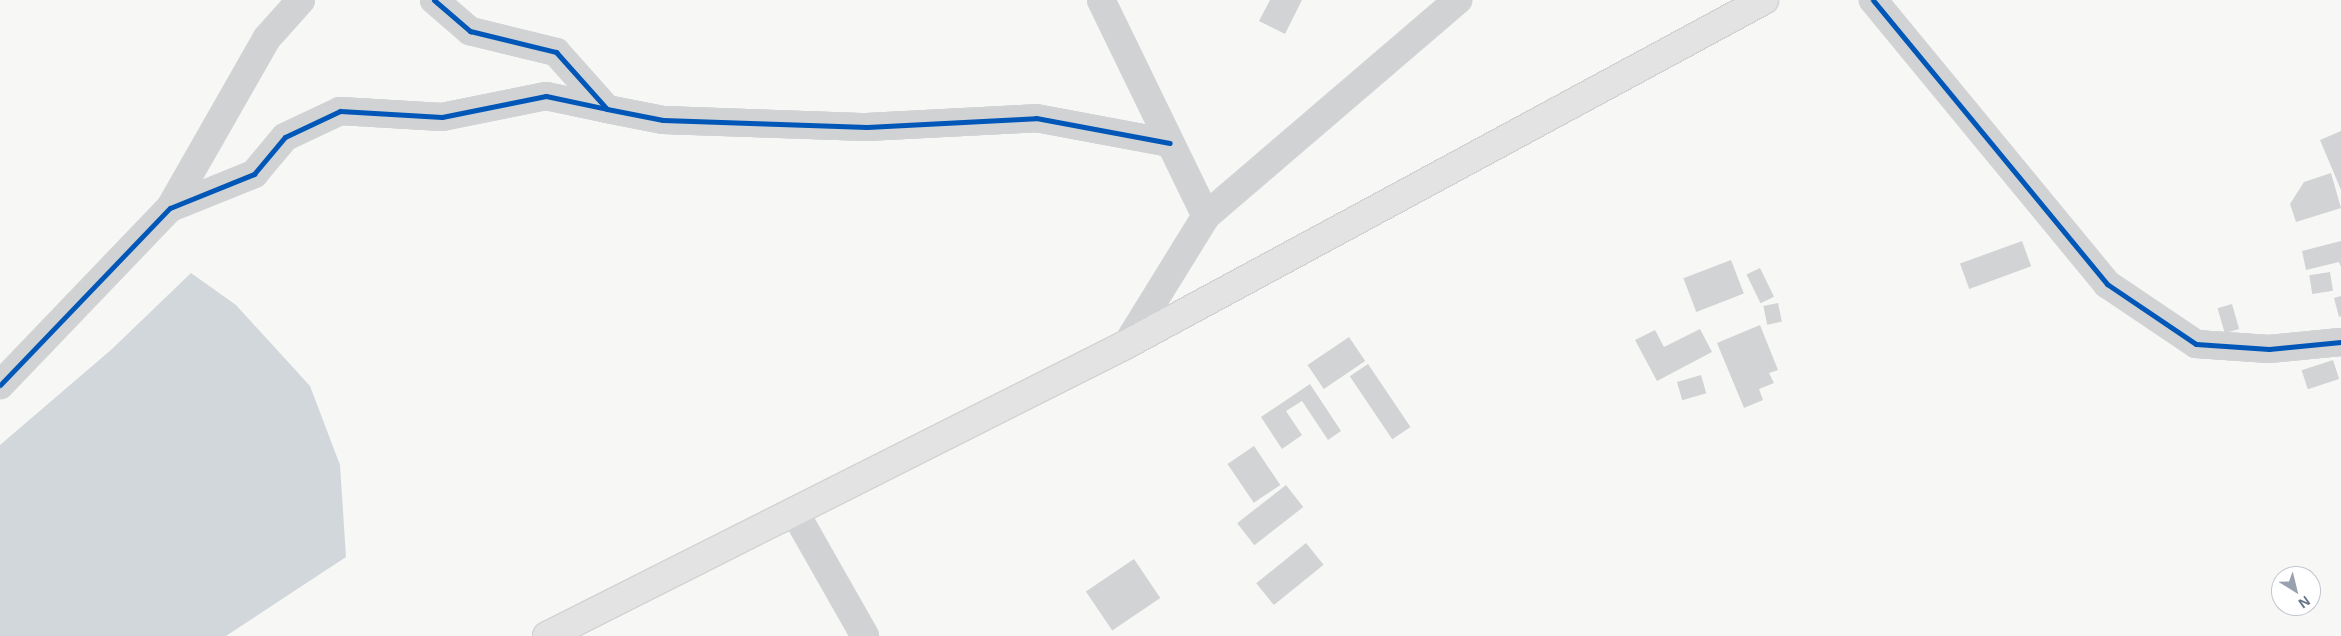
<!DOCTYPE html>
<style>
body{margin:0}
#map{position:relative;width:2341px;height:636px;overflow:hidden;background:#f7f7f6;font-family:Arial,sans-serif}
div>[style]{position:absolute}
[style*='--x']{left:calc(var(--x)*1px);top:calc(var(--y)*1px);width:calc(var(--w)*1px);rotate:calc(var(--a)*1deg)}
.water>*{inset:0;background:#d1d7db}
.building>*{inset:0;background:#d2d3d4;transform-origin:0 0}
.roads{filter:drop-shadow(1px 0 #d2d3d5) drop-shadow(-1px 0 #d2d3d5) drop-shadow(0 1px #d2d3d5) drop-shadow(0 -1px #d2d3d5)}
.minor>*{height:26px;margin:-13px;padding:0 13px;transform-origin:13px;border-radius:13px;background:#d1d2d3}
.trunk>*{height:28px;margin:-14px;padding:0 14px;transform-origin:14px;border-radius:14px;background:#e3e3e4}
.cycleway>*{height:5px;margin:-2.5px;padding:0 2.5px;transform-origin:2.5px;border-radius:2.5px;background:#0057b8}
span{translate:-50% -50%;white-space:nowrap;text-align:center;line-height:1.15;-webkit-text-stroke:5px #fff;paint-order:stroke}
.north{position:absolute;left:2271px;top:566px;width:50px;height:50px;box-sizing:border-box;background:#fff;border:1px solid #c2c7cf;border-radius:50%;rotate:144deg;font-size:14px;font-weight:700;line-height:20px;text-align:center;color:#667388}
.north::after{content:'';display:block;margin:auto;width:18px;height:22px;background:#99a1ae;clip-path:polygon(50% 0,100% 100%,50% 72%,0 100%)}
</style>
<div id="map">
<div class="water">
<i style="clip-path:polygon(191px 273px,236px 305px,310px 386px,340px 465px,346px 557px,226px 636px,0 636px,0 445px,112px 349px)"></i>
</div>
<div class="building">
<i style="clip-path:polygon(1270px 0,1302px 0,1285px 34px,1259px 21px)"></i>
<i style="clip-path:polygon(2341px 131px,2341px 190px,2320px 140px)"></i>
<i style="clip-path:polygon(2331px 173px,2341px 208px,2296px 222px,2290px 204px,2304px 182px)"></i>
<i style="left:2022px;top:241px;width:27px;height:66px;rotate:70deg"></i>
<i style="clip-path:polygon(2341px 241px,2341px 267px,2339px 262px,2306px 270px,2302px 251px)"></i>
<i style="left:1731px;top:260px;width:36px;height:51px;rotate:69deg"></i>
<i style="left:1760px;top:268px;width:32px;height:15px;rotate:64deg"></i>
<i style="left:2330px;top:272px;width:19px;height:21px;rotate:81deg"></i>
<i style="clip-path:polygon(2341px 296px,2341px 316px,2339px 317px,2334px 298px)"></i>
<i style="left:1778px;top:303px;width:19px;height:15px;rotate:78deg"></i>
<i style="left:2232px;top:304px;width:26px;height:15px;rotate:74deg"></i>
<i style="clip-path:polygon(1760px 325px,1778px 370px,1769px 373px,1774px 383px,1759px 389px,1763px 400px,1744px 408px,1717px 343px)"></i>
<i style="clip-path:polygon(1700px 329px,1712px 352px,1657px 381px,1635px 340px,1655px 330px,1664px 347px)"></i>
<i style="left:1349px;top:337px;width:29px;height:50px;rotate:56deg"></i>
<i style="left:2333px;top:360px;width:20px;height:33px;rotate:72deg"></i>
<i style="left:1368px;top:364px;width:76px;height:22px;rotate:56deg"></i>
<i style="left:1701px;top:375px;width:19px;height:25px;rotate:74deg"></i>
<i style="clip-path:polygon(1310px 384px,1341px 431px,1328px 440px,1302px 401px,1286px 411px,1302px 435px,1282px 449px,1261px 417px)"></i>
<i style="left:1254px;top:446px;width:47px;height:32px;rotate:56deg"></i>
<i style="left:1286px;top:485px;width:28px;height:62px;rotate:52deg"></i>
<i style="left:1306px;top:543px;width:28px;height:64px;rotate:51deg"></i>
<i style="left:1134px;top:559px;width:47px;height:58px;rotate:56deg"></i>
</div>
<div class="roads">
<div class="minor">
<i style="--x:434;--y:0;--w:48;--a:40.7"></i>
<i style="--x:470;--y:31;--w:89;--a:13.7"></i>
<i style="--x:556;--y:52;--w:76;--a:48.2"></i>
<i style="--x:607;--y:109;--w:57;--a:11.1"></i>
<i style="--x:663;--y:120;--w:204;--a:2"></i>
<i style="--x:867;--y:127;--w:169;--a:-3"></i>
<i style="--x:1036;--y:118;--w:136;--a:10.6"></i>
<i style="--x:1101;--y:0;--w:240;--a:64.1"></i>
<i style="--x:1873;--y:0;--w:368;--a:50.5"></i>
<i style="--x:2107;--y:284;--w:107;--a:34"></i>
<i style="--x:2196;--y:344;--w:73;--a:3.9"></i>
<i style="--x:2269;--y:349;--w:72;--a:-5.6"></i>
<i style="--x:170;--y:208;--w:196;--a:-60.3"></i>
<i style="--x:267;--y:38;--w:51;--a:-48.2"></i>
<i style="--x:1127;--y:344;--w:150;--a:-58.3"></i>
<i style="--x:1206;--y:216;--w:332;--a:-40.6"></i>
<i style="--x:0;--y:385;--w:245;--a:-46.2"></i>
<i style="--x:170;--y:208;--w:91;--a:-22"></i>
<i style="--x:254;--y:174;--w:48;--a:-50"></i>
<i style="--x:285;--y:137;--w:61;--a:-25.3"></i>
<i style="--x:340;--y:111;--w:102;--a:3.4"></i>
<i style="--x:442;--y:117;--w:106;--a:-11.4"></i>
<i style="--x:546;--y:96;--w:62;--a:12"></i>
<i style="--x:794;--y:511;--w:144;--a:60.4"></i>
</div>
<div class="trunk">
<i style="--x:547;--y:636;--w:649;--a:-26.72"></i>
<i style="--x:1127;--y:344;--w:724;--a:-28.37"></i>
</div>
</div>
<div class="cycleway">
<i style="--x:434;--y:0;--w:48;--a:40.7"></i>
<i style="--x:470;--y:31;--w:89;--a:13.7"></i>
<i style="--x:556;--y:52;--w:76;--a:48.2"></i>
<i style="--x:607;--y:109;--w:57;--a:11.1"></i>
<i style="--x:663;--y:120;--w:204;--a:2"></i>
<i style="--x:867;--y:127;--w:169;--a:-3"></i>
<i style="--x:1036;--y:118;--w:136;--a:10.6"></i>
<i style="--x:1873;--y:0;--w:368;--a:50.5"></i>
<i style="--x:2107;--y:284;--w:107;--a:34"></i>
<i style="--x:2196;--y:344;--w:73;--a:3.9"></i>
<i style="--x:2269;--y:349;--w:72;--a:-5.6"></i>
<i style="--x:0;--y:385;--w:245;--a:-46.2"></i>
<i style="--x:170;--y:208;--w:91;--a:-22"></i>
<i style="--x:254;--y:174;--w:48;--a:-50"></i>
<i style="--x:285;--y:137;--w:61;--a:-25.3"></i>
<i style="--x:340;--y:111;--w:102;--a:3.4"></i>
<i style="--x:442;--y:117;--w:106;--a:-11.4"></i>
<i style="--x:546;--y:96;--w:62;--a:12"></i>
</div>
<div class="north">N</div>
</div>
